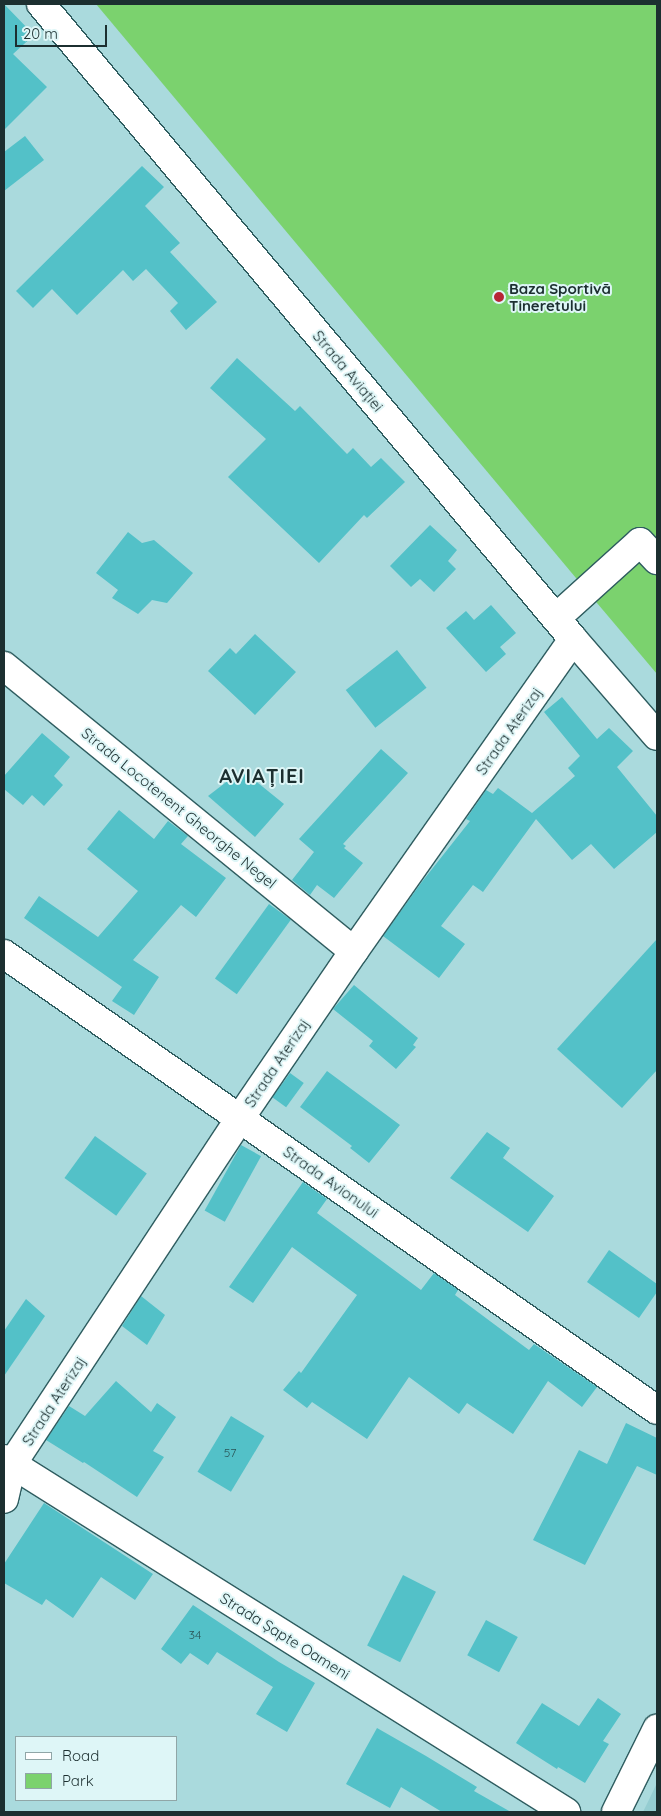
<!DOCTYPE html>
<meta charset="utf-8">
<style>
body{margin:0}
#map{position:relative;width:661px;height:1816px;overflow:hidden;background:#aadadd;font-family:Quicksand,sans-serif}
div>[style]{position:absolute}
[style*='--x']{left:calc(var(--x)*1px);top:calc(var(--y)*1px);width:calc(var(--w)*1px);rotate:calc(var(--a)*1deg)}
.built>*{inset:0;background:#95cdd1}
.green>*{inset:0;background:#7bd26e}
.building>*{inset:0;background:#53c1c8;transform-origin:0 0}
.roads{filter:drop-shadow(1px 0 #2f5d60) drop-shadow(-1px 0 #2f5d60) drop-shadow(0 1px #2f5d60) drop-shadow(0 -1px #2f5d60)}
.minor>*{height:28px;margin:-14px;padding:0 14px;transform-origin:14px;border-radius:14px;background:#fff}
.dots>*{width:14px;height:14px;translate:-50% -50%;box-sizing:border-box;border:2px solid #def6f7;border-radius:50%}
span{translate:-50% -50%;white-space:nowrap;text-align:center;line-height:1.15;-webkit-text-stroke:4px #def6f7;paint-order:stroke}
.number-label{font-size:12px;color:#2a5456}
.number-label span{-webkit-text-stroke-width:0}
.poi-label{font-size:15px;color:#1c2f30;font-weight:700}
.left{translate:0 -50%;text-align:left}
.street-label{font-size:15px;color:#1c2f30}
.district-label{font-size:20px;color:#1c2f30;font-weight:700;letter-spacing:1px}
.frame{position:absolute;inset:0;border:5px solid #1c2f30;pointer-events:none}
.legend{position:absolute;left:15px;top:1736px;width:162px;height:65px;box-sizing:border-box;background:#def6f7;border:1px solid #90a6a7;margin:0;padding:6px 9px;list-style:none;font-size:15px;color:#1c2f30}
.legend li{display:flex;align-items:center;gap:10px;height:25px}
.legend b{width:25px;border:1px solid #90a6a7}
.scale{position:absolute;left:15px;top:25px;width:92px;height:22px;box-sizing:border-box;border:2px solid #1c2f30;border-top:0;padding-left:6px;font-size:15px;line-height:18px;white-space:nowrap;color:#1c2f30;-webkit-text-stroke:4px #def6f7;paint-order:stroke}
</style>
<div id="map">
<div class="built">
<i style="clip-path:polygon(657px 1783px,657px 1812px,643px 1812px)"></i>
</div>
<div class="green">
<i style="clip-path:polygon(96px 4px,657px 4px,657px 674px,586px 590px)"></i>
</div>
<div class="building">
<i style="clip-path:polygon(4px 4px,34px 35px,13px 54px,47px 87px,4px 130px)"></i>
<i style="clip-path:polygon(25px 136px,44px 160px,4px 191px,4px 152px)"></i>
<i style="clip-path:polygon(142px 166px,164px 187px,145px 206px,180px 243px,170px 252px,217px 302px,186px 330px,170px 311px,178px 303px,146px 269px,133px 281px,123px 270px,77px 315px,52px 289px,33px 308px,16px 291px)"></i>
<i style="clip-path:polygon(237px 358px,295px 411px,300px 406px,347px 454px,353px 448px,371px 467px,381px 458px,405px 482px,367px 518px,364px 515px,319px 563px,228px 477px,266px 439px,210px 388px)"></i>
<i style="clip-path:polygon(430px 525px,457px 550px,448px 561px,456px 569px,434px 592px,420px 579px,411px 587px,390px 566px)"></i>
<i style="clip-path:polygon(128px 532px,142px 543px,154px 540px,193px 573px,167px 603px,152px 600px,138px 614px,112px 598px,118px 590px,96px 573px)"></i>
<i style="clip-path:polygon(491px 605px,516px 633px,500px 647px,506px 654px,486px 672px,446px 628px,466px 611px,474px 620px)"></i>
<i style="clip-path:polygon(255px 634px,296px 672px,255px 715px,208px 671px,230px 648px,236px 654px)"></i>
<i style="left:397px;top:650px;width:48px;height:65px;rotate:52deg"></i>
<i style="clip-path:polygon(562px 697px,597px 739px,609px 728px,633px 751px,617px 767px,657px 816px,657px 832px,614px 869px,591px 844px,572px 860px,536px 819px,483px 892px,473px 885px,441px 926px,465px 944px,439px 978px,383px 936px,421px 883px,470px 821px,466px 819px,486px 790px,493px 794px,498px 788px,532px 813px,575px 776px,568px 768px,580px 756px,544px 712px)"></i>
<i style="clip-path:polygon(42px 733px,70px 757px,54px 776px,63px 785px,44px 806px,32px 795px,23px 805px,4px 789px,4px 776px)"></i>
<i style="clip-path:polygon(381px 749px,408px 773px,343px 844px,346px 846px,344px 848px,363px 863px,334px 898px,317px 885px,310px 895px,292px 880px,314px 852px,299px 839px)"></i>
<i style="clip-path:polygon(242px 770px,284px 804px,255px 837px,208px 796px)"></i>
<i style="clip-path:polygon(119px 810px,154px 839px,168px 821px,188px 836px,181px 844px,226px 878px,196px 917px,181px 905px,133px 960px,159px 977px,134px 1015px,112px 1001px,122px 987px,24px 918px,39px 896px,98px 937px,138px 891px,87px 849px)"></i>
<i style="left:269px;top:904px;width:27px;height:92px;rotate:36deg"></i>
<i style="clip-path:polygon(657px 939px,657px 1070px,622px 1108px,557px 1049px)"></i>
<i style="clip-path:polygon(354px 985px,418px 1038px,413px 1045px,416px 1047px,396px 1069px,369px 1046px,373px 1041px,333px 1009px)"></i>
<i style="clip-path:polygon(327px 1071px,400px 1125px,369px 1163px,350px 1148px,352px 1146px,300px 1107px)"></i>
<i style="left:290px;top:1073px;width:17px;height:30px;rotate:36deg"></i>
<i style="clip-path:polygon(487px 1132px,510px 1148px,503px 1158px,554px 1196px,528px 1232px,450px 1178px)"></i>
<i style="left:95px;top:1136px;width:64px;height:52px;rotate:36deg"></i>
<i style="left:241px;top:1145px;width:23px;height:75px;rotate:29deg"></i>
<i style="clip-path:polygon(303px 1182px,327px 1199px,317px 1213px,421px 1290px,434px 1273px,458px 1290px,455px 1295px,529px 1350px,534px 1344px,597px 1387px,582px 1407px,548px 1381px,513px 1434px,467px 1403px,459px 1414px,409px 1377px,367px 1439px,312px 1402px,307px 1408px,283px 1390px,299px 1371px,301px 1373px,357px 1295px,292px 1247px,253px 1303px,229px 1287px)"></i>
<i style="clip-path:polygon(609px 1250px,657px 1284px,657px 1292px,639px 1318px,587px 1282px)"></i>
<i style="clip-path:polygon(141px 1296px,165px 1315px,147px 1345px,122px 1326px)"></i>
<i style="clip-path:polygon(26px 1299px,45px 1316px,4px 1376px,4px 1331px)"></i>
<i style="clip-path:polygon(116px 1381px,151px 1412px,157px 1403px,176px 1417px,153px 1451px,164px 1457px,137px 1497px,84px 1462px,83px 1463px,46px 1440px,69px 1406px,85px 1416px)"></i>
<i style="left:231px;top:1416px;width:39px;height:65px;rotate:31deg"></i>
<i style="clip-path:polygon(626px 1423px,657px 1438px,657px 1475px,637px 1466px,585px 1565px,533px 1540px,579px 1450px,607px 1464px)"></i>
<i style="clip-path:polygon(44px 1503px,153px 1574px,135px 1600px,101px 1577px,73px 1618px,46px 1599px,42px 1605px,4px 1583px,4px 1564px)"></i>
<i style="left:403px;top:1575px;width:37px;height:79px;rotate:27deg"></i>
<i style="clip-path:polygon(193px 1605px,279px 1662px,315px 1683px,287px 1732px,256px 1714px,273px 1687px,217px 1652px,208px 1665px,190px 1653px,181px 1664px,161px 1649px)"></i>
<i style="left:486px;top:1620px;width:36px;height:40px;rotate:28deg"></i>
<i style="clip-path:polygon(598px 1698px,621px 1714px,603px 1741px,609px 1744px,585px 1783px,558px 1767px,557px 1769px,516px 1743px,542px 1703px,579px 1726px)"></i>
<i style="clip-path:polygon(377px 1728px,426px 1756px,477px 1787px,474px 1791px,511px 1812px,442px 1812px,401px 1787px,390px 1808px,346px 1784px)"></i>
</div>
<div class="roads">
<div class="minor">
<i style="--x:41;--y:4;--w:828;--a:50.04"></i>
<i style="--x:573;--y:639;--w:128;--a:49.1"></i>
<i style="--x:556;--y:618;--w:113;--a:-42.1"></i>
<i style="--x:640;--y:542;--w:25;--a:47"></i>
<i style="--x:4;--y:666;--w:451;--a:39.2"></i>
<i style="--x:4;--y:954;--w:796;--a:34.93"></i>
<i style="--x:4;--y:1459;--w:664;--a:32.13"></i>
<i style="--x:4;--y:1499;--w:36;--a:-77"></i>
<i style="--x:12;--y:1464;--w:414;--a:-56.6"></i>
<i style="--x:240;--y:1118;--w:202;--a:-55.7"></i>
<i style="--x:354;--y:951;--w:381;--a:-54.9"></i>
<i style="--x:616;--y:1812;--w:93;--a:-63.7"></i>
</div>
</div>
<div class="dots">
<i style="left:499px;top:297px;background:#b72635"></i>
</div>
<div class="number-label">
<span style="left:230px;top:1453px">57</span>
<span style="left:195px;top:1635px">34</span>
</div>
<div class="poi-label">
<span class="left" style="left:509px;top:297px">Baza Sportivă<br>Tineretului</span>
</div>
<div class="street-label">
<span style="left:348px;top:371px;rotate:50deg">Strada Aviației</span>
<span style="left:509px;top:731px;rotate:-55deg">Strada Aterizaj</span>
<span style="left:179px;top:808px;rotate:39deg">Strada Locotenent Gheorghe Negel</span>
<span style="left:277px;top:1063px;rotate:-56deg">Strada Aterizaj</span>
<span style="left:331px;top:1182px;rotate:35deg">Strada Avionului</span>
<span style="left:54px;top:1401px;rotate:-57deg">Strada Aterizaj</span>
<span style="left:285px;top:1636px;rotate:32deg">Strada Șapte Oameni</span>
</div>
<div class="district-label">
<span style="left:262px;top:775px">AVIAȚIEI</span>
</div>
<div class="frame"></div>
<ul class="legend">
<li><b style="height:6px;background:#fff"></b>Road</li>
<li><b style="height:14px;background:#7bd26e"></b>Park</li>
</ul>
<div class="scale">20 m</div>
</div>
